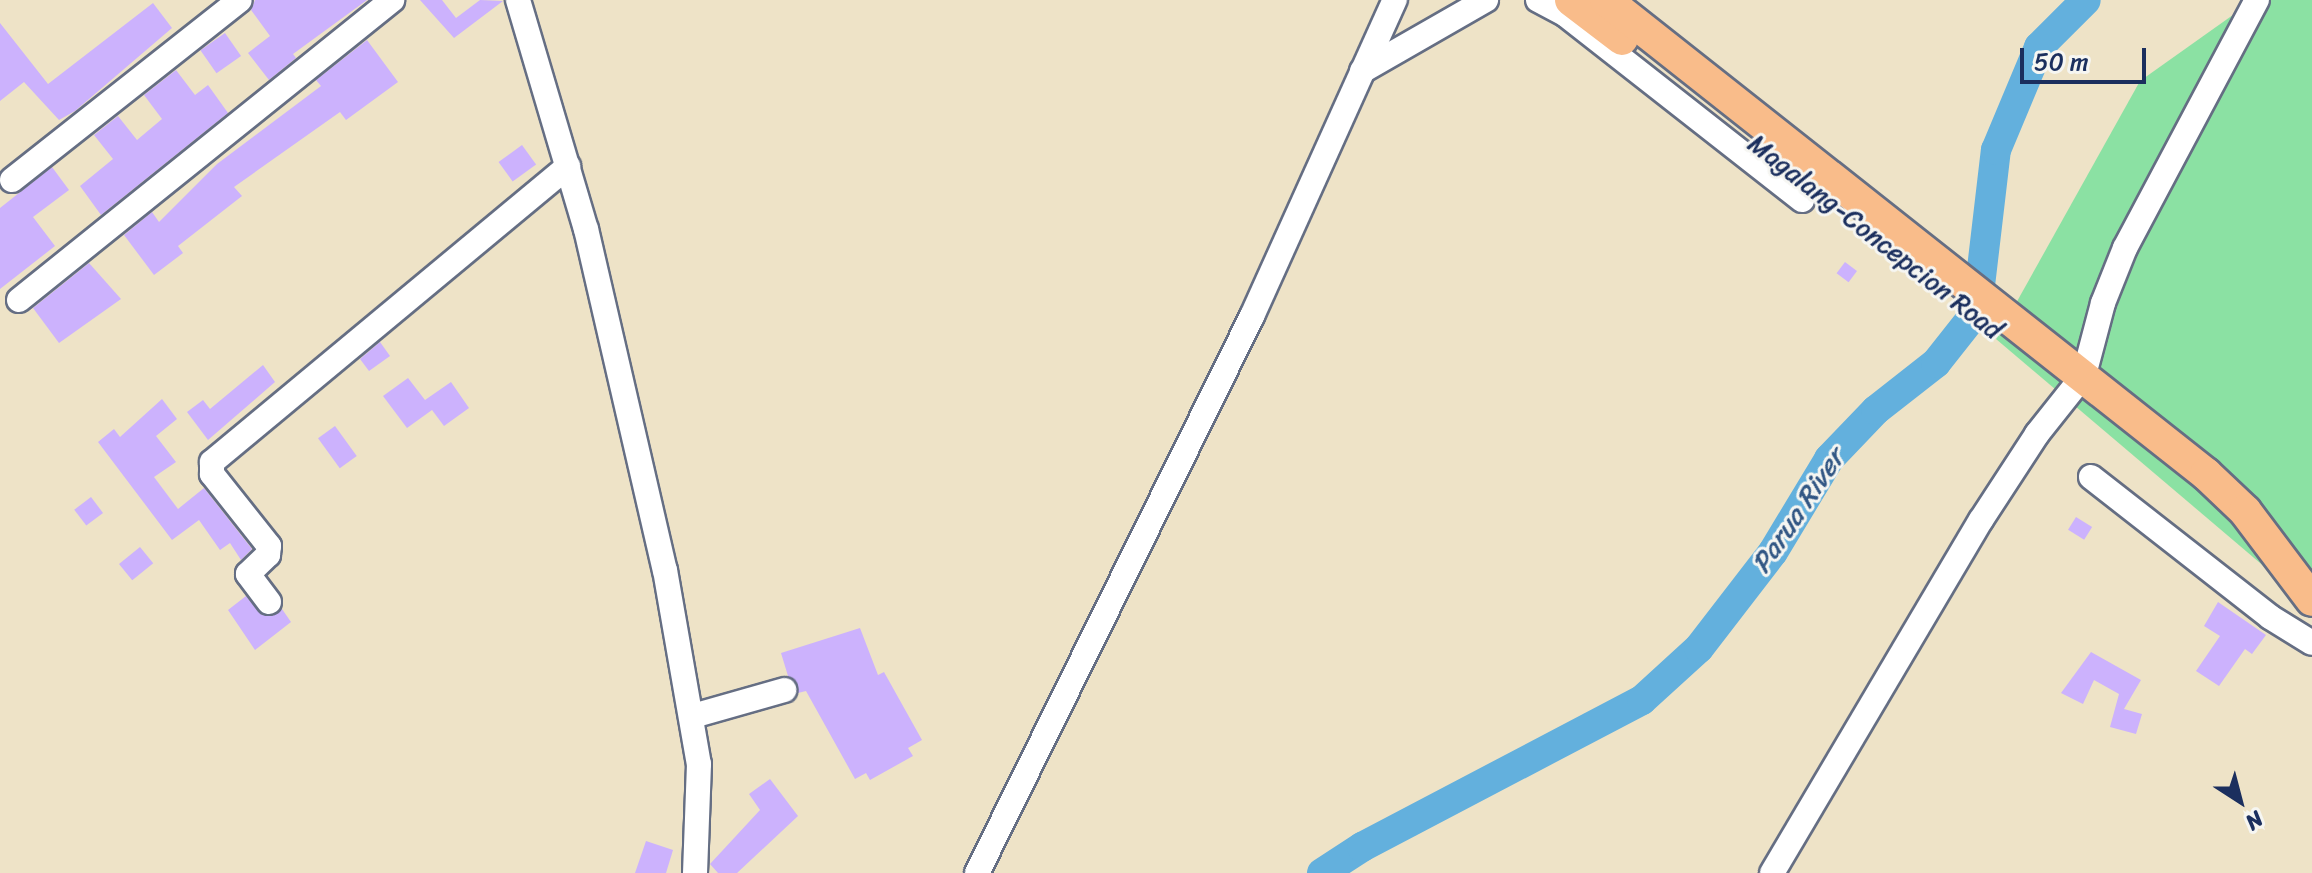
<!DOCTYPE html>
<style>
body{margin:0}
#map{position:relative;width:2312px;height:873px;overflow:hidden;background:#eee3c7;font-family:Sriracha,sans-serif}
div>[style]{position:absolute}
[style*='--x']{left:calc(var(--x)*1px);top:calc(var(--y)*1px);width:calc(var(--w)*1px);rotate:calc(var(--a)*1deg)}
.green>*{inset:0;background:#8be1a3}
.river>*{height:30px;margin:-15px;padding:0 15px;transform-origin:15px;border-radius:15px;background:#63b0dd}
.building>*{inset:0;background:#ccb2fd;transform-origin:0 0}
.roads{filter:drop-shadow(2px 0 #656e83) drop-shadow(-2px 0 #656e83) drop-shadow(0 2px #656e83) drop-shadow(0 -2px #656e83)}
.minor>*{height:24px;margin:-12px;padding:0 12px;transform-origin:12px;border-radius:12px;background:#fff}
.major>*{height:32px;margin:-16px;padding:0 16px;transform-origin:16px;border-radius:16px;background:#f9bc8a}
span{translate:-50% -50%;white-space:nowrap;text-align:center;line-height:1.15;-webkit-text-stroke:6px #f6f6f2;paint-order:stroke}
.street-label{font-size:26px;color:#1b2f5e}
.water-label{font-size:28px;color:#315684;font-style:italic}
.north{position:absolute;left:2200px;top:761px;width:80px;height:80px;-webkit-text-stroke:6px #f6f6f2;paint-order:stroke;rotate:144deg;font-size:22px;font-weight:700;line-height:32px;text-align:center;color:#1b2f5e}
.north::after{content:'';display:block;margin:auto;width:28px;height:36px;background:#1b2f5e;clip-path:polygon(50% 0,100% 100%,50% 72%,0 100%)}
.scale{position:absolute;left:2020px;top:48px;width:126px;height:36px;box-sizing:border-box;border:4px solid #1b2f5e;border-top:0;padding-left:10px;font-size:24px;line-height:28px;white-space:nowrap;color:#1b2f5e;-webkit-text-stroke:6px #f6f6f2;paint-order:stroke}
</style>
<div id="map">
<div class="green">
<i style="clip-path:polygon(2254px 0,2312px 0,2312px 607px,1996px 339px,2140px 81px)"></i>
</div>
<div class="river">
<i style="--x:1322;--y:873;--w:48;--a:-33"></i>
<i style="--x:1362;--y:847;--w:316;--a:-27.7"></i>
<i style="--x:1642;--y:700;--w:77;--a:-42.4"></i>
<i style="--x:1699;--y:648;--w:121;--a:-52.4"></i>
<i style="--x:1773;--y:552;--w:109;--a:-58.9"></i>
<i style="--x:1829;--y:459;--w:68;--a:-46.2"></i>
<i style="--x:1876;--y:410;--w:76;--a:-38.1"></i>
<i style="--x:1936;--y:363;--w:66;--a:-51.7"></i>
<i style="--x:1977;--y:311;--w:162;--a:-83.3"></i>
<i style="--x:1996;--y:150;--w:112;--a:-67.3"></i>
<i style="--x:2039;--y:47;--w:66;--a:-45"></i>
</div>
<div class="building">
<i style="clip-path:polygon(255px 0,367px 0,293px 54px,296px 58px,269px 80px,248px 53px,270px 36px,251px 10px)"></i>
<i style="clip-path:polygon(420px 0,442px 0,456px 18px,480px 0,503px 1px,454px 38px)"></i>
<i style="clip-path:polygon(153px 3px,172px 28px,75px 111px,59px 120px,24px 82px,0 101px,0 23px,48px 84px)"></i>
<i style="left:225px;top:33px;width:28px;height:30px;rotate:55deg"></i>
<i style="clip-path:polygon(367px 40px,398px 82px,346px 120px,340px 112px,234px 187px,242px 196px,178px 246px,183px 253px,154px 275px,124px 235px,152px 212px,159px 222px,217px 164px,321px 86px,316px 80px)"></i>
<i style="clip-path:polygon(176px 70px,195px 95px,208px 85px,228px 113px,101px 215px,80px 186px,113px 159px,94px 135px,118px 116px,137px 140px,162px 119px,144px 95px)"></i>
<i style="left:522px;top:145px;width:24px;height:29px;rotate:54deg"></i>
<i style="clip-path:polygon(52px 167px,69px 190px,33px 217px,55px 246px,0 289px,0 208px)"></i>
<i style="left:1845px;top:262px;width:15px;height:14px;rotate:37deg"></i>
<i style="clip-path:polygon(89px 263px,121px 299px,59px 343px,33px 308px)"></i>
<i style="clip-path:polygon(380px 342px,390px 356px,369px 371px,360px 359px)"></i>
<i style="clip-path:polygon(263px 365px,275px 382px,208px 440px,187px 412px,203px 400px,210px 409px)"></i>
<i style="clip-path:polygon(408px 378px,425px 400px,451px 382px,469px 408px,444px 426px,432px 410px,407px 428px,383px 396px)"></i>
<i style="clip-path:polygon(162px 399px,177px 419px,156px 436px,176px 462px,154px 477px,178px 509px,204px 488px,252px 549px,241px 560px,230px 543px,220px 550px,199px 520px,172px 540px,98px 442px,114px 429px,120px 437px)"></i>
<i style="left:335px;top:426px;width:37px;height:21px;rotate:54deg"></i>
<i style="left:91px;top:497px;width:20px;height:21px;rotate:53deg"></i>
<i style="left:2076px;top:517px;width:19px;height:15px;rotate:32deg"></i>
<i style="left:140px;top:547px;width:21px;height:27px;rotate:51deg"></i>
<i style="clip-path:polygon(246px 596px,262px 615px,282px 609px,291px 622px,255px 650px,228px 610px)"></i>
<i style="clip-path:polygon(2218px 602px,2266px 635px,2252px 654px,2245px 649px,2219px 686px,2196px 671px,2220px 636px,2204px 626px)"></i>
<i style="clip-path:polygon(860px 628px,878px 675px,884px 672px,922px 740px,908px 748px,913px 756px,870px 780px,866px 773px,855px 779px,806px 691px,798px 693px,788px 676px,781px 653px)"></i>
<i style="clip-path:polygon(2091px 652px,2141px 680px,2124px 709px,2142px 714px,2136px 734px,2110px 727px,2119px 694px,2094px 680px,2083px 704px,2061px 693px)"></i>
<i style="clip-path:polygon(770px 779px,798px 816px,737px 873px,718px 873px,710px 864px,760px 810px,749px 794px)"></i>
<i style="clip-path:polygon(646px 841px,673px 850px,666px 873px,635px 873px)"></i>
</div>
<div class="roads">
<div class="minor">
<i style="--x:518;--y:0;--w:239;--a:73.5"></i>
<i style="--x:586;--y:229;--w:350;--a:77"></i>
<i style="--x:665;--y:570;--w:197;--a:80.1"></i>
<i style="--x:699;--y:764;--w:109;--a:92.1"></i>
<i style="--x:1538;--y:0;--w:32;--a:28"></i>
<i style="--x:1566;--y:15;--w:300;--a:38.1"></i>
<i style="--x:1362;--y:71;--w:143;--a:-29.8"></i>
<i style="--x:12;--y:180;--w:290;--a:-38.3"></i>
<i style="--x:19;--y:300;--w:479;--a:-38.8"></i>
<i style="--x:2091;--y:477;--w:227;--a:38"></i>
<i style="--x:2270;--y:617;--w:49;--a:31.8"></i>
<i style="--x:269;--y:602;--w:35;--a:-127"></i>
<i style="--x:248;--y:574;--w:28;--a:-44"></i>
<i style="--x:268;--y:555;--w:9;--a:-84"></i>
<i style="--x:269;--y:546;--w:92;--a:-128.4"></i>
<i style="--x:212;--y:474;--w:12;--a:-90"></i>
<i style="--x:212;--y:462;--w:463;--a:-39.7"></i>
<i style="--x:693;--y:716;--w:95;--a:-15.9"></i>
<i style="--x:977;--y:873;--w:621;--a:-63.72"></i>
<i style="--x:1252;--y:316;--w:347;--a:-65.7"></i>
<i style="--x:1772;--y:873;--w:410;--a:-59.4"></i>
<i style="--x:1981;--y:520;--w:103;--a:-56.9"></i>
<i style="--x:2037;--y:434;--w:75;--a:-51.5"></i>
<i style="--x:2084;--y:375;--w:74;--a:-75.2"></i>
<i style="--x:2103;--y:303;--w:59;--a:-68.2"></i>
<i style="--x:2125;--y:248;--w:281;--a:-62"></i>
</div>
<div class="major">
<i style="--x:1571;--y:0;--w:64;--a:37.4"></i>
<i style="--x:1606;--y:0;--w:765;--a:38.31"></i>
<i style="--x:2206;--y:474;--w:54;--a:43.5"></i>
<i style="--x:2245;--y:511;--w:111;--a:53"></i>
</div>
</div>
<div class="street-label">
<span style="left:1875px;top:237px;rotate:38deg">Magalang-Concepcion Road</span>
</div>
<div class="water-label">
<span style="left:1798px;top:511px;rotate:-56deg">Parua River</span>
</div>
<div class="north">N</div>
<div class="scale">50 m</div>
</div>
